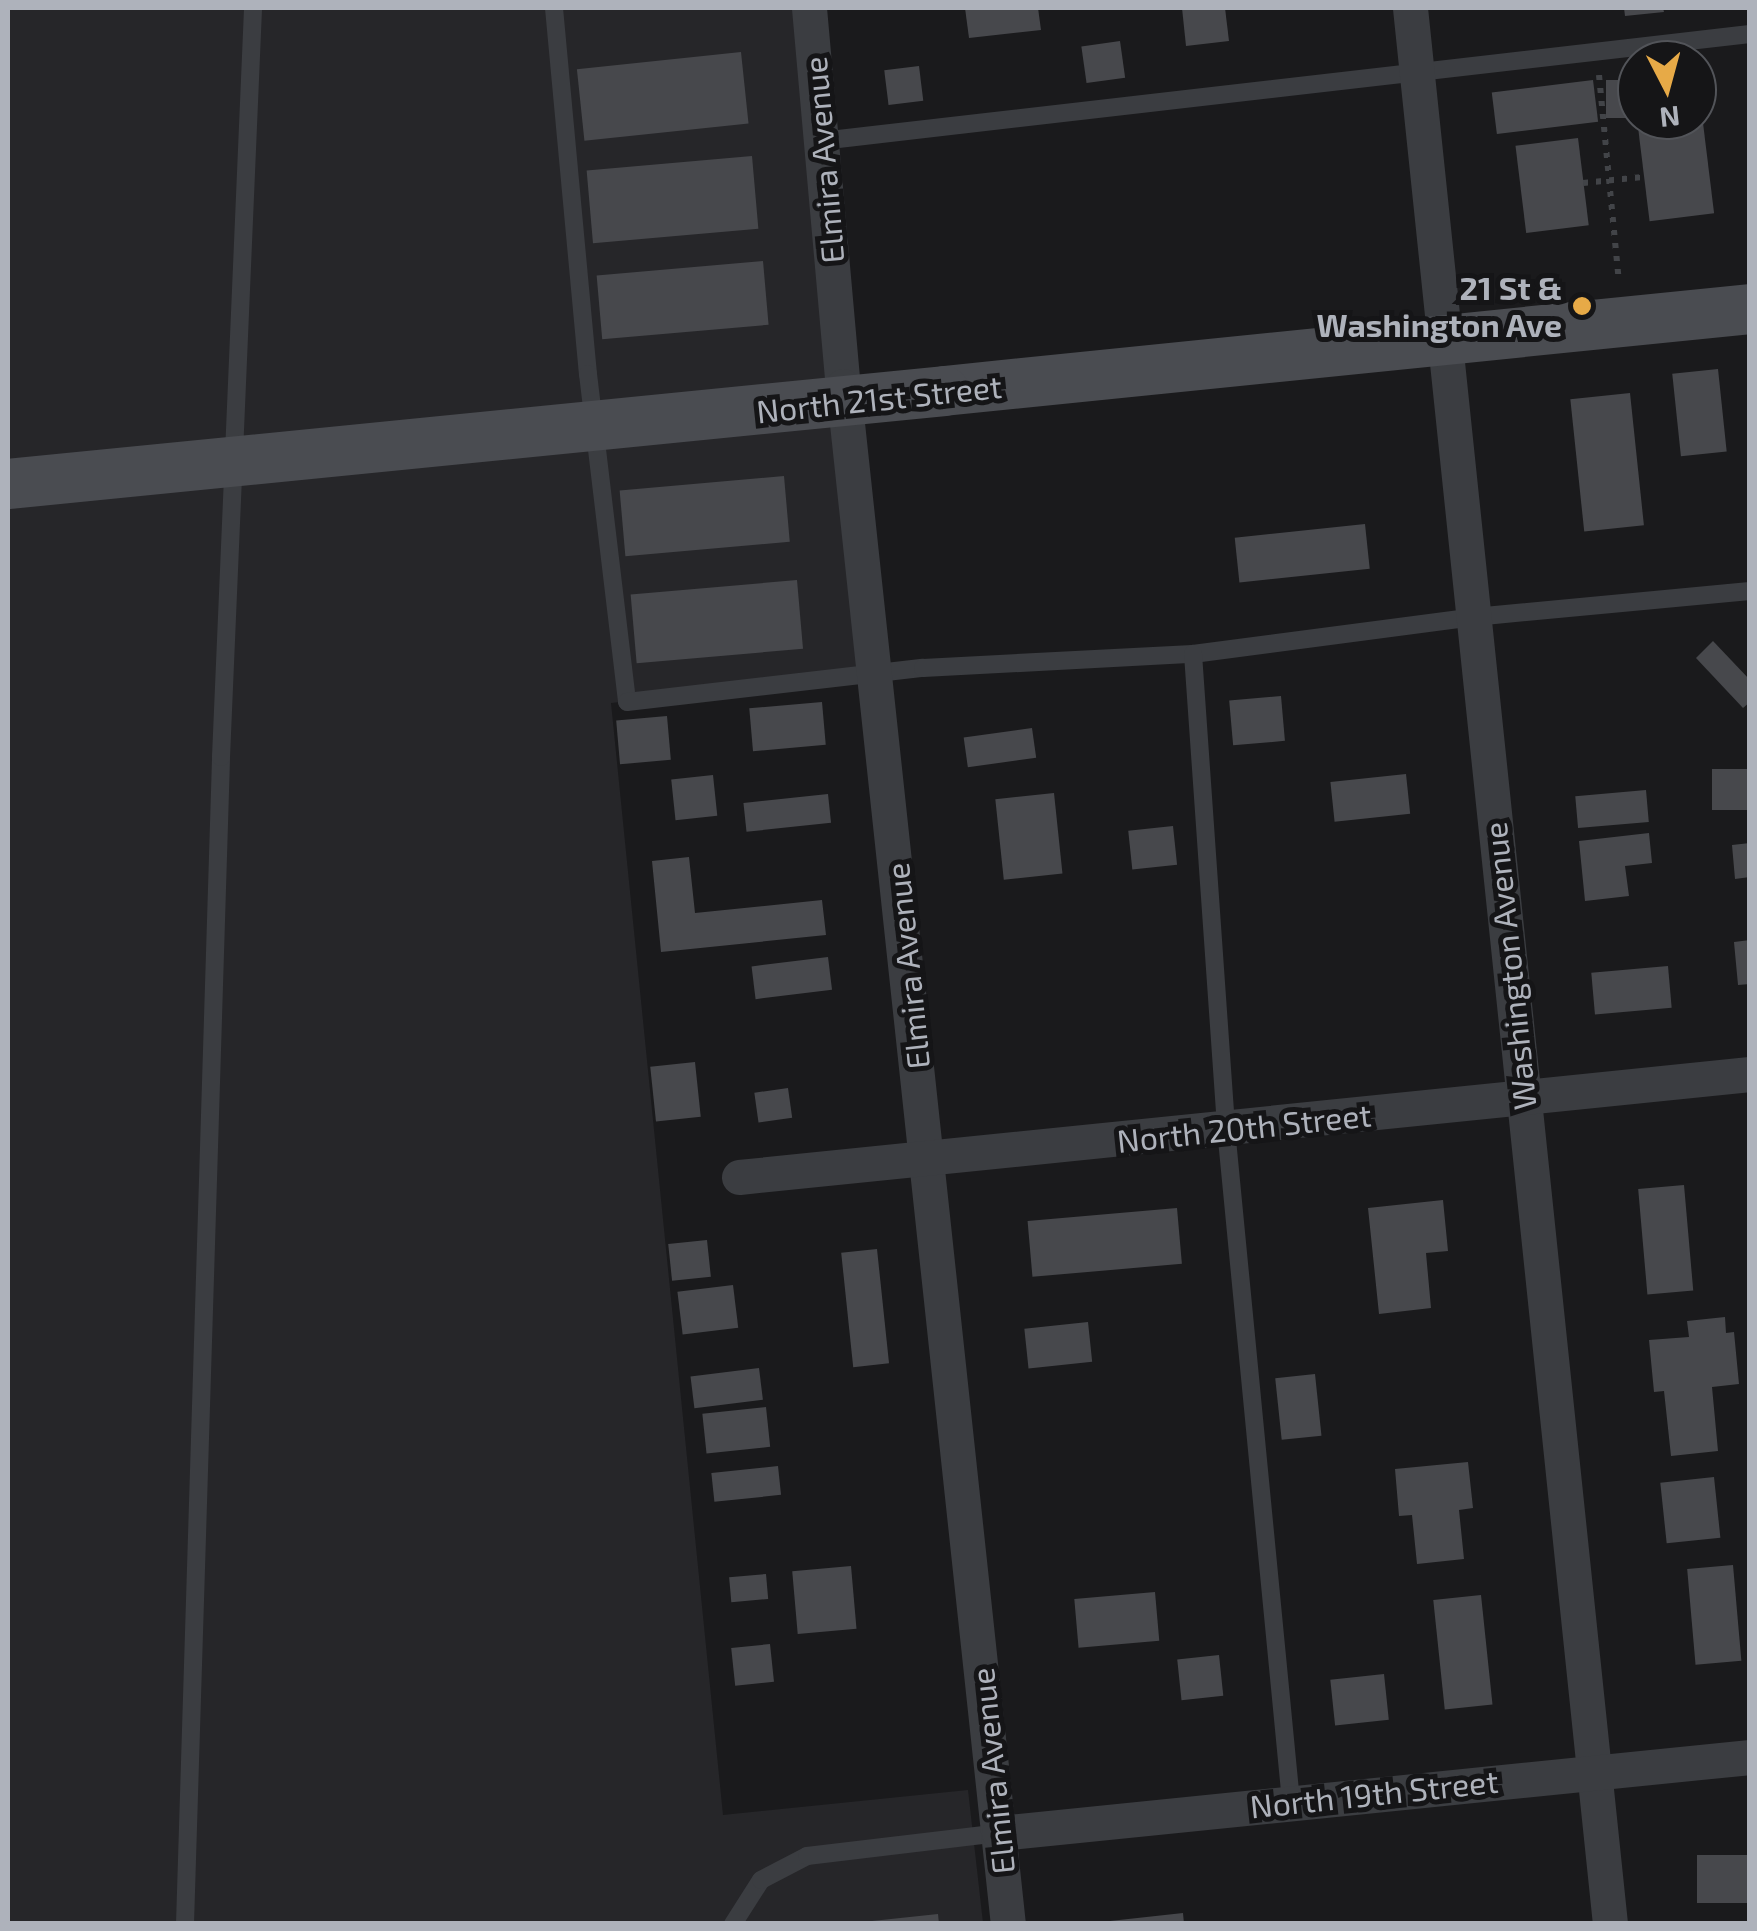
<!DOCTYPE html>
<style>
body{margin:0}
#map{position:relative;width:1757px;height:1931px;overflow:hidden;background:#1a1a1c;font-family:"Exo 2",sans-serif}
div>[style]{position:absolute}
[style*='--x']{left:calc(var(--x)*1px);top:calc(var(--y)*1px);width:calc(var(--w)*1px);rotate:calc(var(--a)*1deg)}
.built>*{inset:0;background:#262629}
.building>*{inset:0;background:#47484c;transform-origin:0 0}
.path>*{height:6px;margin-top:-3px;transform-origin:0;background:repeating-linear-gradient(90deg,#424448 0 5px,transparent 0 13px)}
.lane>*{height:18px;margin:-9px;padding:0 9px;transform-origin:9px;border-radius:9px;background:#3b3d41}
.street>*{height:35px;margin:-17.5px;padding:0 17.5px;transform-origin:17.5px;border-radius:17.5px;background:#3b3d41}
.secondary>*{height:50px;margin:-25px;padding:0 25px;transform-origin:25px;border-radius:25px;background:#4a4c51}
.secondary-bridge>*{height:50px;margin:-25px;padding:0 25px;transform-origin:25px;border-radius:25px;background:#4a4c51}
.dots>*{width:28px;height:28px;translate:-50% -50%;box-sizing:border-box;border:5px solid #151517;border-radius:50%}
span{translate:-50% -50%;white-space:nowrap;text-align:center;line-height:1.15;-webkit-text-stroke:10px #151517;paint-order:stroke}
.street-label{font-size:32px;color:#aeb2bb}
.poi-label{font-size:32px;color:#aeb2bb;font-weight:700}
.right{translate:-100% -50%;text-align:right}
.frame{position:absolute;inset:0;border:10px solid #aeb2bb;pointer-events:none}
.north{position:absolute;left:1617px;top:40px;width:100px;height:100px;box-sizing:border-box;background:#151517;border:2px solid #525459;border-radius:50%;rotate:174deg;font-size:28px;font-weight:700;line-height:40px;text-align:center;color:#aeb2bb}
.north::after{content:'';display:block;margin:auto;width:35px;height:45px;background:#e7aa47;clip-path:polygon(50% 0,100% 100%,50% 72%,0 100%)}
</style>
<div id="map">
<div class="built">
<i style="clip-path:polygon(8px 8px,809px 8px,875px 675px,611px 703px,723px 1815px,968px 1790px,983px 1923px,8px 1924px)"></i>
</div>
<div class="building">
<i style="clip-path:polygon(965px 8px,1038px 8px,1041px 30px,969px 38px)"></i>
<i style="clip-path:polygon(1182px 8px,1225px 8px,1229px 41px,1186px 46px)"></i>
<i style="clip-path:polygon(1624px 8px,1663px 8px,1664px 12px,1625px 16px)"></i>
<i style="left:1120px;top:41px;width:37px;height:39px;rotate:82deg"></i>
<i style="left:741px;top:52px;width:72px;height:165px;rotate:84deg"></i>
<i style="left:919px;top:66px;width:35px;height:35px;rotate:83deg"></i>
<i style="left:1593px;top:80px;width:42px;height:102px;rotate:83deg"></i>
<i style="left:1637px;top:80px;width:38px;height:31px;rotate:90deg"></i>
<i style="left:1703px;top:123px;width:91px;height:65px;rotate:83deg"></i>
<i style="left:1578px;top:138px;width:88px;height:63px;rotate:83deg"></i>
<i style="left:752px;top:156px;width:73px;height:166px;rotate:85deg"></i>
<i style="left:763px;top:261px;width:64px;height:167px;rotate:85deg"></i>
<i style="left:1718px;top:369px;width:83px;height:46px;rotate:84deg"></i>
<i style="left:1630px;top:393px;width:133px;height:60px;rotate:84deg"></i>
<i style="left:784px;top:476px;width:66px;height:165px;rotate:85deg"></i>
<i style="left:1365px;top:524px;width:45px;height:131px;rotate:84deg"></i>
<i style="left:797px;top:580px;width:69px;height:167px;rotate:85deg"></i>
<i style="clip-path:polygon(1713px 641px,1750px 680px,1750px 702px,1743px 708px,1696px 658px)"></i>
<i style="left:1281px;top:696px;width:45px;height:52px;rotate:85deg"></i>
<i style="left:822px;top:702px;width:43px;height:73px;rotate:85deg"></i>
<i style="left:667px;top:716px;width:44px;height:51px;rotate:85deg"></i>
<i style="left:1032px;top:728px;width:30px;height:69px;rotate:82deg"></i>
<i style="left:1750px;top:769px;width:41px;height:38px;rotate:90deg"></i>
<i style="left:1406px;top:774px;width:40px;height:76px;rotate:84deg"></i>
<i style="left:713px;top:775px;width:41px;height:42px;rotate:84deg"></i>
<i style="left:1646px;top:790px;width:32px;height:71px;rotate:85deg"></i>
<i style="left:1054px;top:793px;width:81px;height:59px;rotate:84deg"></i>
<i style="left:828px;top:794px;width:29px;height:85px;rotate:84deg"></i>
<i style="left:1173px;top:826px;width:39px;height:45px;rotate:84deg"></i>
<i style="clip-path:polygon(1649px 833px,1652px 863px,1625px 866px,1629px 896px,1585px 901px,1579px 841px)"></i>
<i style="clip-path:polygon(1750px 843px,1750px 877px,1735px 879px,1732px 845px)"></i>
<i style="clip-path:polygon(689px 857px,695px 913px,822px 900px,826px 935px,661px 952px,652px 861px)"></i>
<i style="clip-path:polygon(1750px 940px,1750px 984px,1738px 985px,1734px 942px)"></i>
<i style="left:828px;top:957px;width:33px;height:77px;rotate:83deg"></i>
<i style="left:1668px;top:966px;width:42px;height:77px;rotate:85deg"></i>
<i style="left:695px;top:1062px;width:55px;height:45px;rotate:84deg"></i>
<i style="left:788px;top:1088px;width:30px;height:34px;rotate:82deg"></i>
<i style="left:1684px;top:1185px;width:106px;height:46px;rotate:85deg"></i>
<i style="clip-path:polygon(1443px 1200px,1448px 1251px,1426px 1253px,1431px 1308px,1379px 1314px,1368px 1208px)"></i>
<i style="left:1177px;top:1208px;width:56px;height:150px;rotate:85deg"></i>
<i style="left:707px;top:1240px;width:37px;height:39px;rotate:84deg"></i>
<i style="left:877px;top:1249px;width:115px;height:36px;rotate:84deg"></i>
<i style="left:733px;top:1285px;width:43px;height:56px;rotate:83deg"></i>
<i style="clip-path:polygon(1725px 1317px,1726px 1333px,1734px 1332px,1739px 1384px,1712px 1387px,1718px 1451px,1671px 1456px,1664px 1391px,1654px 1392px,1649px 1340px,1689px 1337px,1687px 1321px)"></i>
<i style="left:1088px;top:1322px;width:40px;height:64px;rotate:84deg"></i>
<i style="left:759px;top:1368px;width:32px;height:69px;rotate:83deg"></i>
<i style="left:1315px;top:1374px;width:62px;height:40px;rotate:84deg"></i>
<i style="left:766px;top:1407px;width:40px;height:64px;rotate:84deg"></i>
<i style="clip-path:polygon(1468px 1462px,1473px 1508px,1459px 1510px,1464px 1559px,1417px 1564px,1412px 1515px,1399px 1516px,1395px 1469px)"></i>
<i style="left:778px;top:1466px;width:29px;height:67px;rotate:84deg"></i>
<i style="left:1714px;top:1477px;width:61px;height:54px;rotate:84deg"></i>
<i style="left:1733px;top:1565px;width:96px;height:46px;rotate:85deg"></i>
<i style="left:851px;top:1566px;width:63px;height:59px;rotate:85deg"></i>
<i style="left:766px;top:1574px;width:25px;height:37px;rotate:85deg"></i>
<i style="left:1155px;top:1592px;width:49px;height:81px;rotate:85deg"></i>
<i style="left:1481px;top:1595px;width:110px;height:48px;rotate:84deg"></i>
<i style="left:770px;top:1644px;width:38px;height:39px;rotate:84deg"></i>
<i style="left:1219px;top:1655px;width:41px;height:42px;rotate:84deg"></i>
<i style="left:1384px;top:1674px;width:46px;height:54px;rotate:84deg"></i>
<i style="left:1750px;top:1855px;width:48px;height:53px;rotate:90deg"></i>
<i style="clip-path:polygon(1183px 1913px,1184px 1924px,1110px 1924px,1110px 1921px)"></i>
<i style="clip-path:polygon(938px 1914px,939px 1924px,872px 1924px,872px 1921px)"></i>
</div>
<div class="path">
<i style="--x:1599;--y:75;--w:207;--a:84.5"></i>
<i style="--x:1583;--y:183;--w:60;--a:-5.7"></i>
</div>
<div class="lane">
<i style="--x:554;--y:8;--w:368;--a:84.7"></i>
<i style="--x:588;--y:374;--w:330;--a:83.2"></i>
<i style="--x:627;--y:702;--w:298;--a:-6.6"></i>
<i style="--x:923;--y:668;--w:270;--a:-3"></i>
<i style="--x:1193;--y:654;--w:283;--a:-7.5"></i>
<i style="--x:1474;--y:617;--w:277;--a:-5.4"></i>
<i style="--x:821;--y:141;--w:935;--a:-6.57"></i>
<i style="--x:1193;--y:654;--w:476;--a:86"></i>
<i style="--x:1226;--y:1129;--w:676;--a:84.48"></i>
<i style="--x:185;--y:1924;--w:1168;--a:-88.23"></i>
<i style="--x:221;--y:757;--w:750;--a:-87.55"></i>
<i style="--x:733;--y:1924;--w:52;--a:-57.5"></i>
<i style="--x:761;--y:1880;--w:52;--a:-27.6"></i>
<i style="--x:807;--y:1856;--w:193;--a:-6.8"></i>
</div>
<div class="street">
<i style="--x:809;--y:8;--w:380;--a:84.9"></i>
<i style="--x:843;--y:386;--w:1547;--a:83.88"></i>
<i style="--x:1410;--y:8;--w:1926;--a:84.04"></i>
<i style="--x:739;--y:1177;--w:1016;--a:-5.82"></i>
<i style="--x:999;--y:1833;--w:755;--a:-5.78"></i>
</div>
<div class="secondary">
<i style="--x:944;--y:391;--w:810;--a:-5.81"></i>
</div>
<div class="secondary-bridge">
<i style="--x:8;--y:484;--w:941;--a:-5.67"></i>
</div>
<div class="dots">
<i style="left:1582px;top:306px;background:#e7aa47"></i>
</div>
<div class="street-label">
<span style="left:823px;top:160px;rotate:-95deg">Elmira Avenue</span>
<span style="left:879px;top:398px;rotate:-6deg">North 21st Street</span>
<span style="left:907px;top:966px;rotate:-96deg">Elmira Avenue</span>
<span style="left:1509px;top:966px;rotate:-96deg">Washington Avenue</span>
<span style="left:1244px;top:1127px;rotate:-6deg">North 20th Street</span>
<span style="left:992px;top:1771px;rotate:-96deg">Elmira Avenue</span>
<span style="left:1374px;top:1793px;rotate:-6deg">North 19th Street</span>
</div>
<div class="poi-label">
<span class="right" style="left:1562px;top:306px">21 St &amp;<br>Washington Ave</span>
</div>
<div class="frame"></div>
<div class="north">N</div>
</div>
